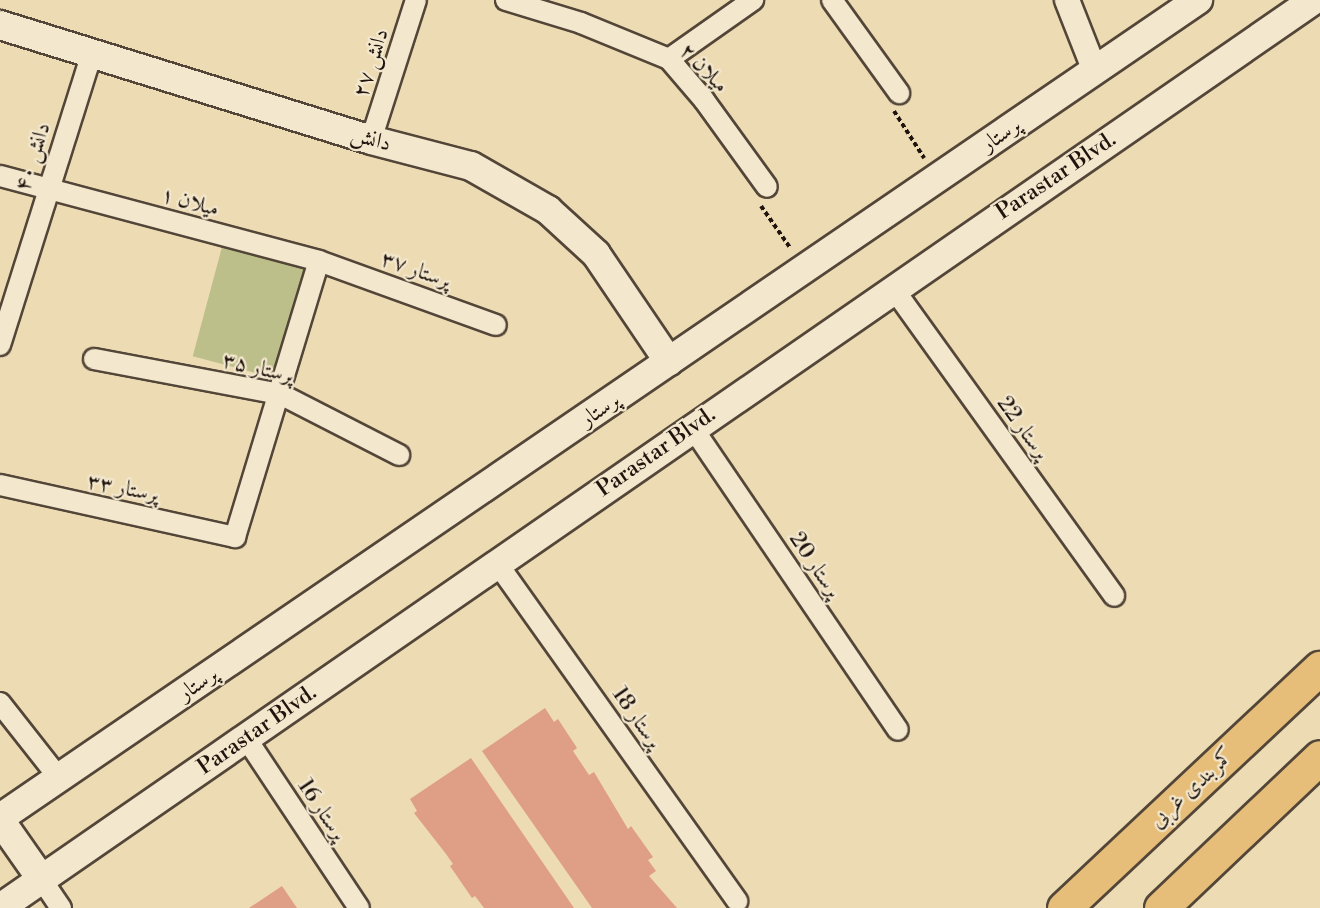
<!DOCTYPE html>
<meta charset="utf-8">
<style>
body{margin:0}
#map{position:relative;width:1320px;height:908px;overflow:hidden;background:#eddbb4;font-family:"Libre Bodoni",Amiri,serif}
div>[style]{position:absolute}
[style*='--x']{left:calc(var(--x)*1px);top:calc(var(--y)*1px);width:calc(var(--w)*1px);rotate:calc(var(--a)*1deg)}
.green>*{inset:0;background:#bcbf8a;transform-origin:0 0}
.building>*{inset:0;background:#df9e86}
.path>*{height:4px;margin-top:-2px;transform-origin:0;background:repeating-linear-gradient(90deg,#20150e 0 4.5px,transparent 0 7.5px)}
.roads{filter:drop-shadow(2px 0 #534638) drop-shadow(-2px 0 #534638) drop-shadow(0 2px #534638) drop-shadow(0 -2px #534638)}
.minor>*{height:20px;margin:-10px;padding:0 10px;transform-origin:10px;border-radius:10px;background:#f3e8ce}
.tertiary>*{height:24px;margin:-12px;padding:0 12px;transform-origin:12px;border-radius:12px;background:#f3e8ce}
.secondary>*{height:28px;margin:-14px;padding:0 14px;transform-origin:14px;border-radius:14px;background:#f3e8ce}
.trunk>*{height:33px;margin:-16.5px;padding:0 16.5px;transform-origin:16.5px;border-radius:16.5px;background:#e6be7a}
span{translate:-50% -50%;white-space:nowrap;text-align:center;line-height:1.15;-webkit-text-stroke:4.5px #f3e8ce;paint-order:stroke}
.street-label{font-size:22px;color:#20150e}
</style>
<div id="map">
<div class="green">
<i style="left:222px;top:247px;width:86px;height:113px;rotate:15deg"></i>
</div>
<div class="building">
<i style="clip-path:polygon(545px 708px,554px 722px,558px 719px,577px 748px,573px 751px,589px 775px,594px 772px,628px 829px,631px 826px,653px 857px,648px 860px,656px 871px,649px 876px,677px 908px,592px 908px,482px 751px)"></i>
<i style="clip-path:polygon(471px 758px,508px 812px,574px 908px,484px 908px,475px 896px,472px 898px,450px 866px,453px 864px,446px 854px,414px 813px,417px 811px,410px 799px)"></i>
<i style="clip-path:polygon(282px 886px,297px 908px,249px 908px)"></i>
</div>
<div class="path">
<i style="--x:894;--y:111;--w:56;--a:57.4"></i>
<i style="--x:761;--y:206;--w:52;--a:55.1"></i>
</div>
<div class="roads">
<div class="minor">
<i style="--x:506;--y:0;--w:78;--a:17"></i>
<i style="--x:581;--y:23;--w:95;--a:22.2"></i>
<i style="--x:669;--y:59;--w:54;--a:49.5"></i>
<i style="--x:704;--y:100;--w:107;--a:54.1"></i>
<i style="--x:832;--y:0;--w:115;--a:54.2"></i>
<i style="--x:669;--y:59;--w:103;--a:-35.1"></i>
<i style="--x:371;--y:140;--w:147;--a:-72.2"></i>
<i style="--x:0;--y:176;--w:330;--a:14.9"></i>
<i style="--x:319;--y:261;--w:188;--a:19.9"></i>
<i style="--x:893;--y:288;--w:379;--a:54.3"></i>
<i style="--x:0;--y:345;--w:305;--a:-72.5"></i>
<i style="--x:94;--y:359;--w:189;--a:10.7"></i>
<i style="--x:280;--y:394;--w:134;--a:27.1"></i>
<i style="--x:692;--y:427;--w:366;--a:55.8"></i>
<i style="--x:0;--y:485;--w:241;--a:12.5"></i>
<i style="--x:235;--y:537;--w:288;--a:-73.1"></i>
<i style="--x:497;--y:563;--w:415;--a:54.6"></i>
<i style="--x:0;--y:703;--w:95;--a:51.8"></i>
<i style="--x:246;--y:738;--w:204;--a:56.4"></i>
<i style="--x:42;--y:880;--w:34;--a:56"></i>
</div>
<div class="tertiary">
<i style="--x:1067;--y:0;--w:76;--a:68.5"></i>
</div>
<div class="secondary">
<i style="--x:0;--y:25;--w:388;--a:17.2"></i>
<i style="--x:371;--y:140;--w:103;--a:14.6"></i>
<i style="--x:471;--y:166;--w:89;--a:29.7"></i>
<i style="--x:548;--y:210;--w:65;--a:42.5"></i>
<i style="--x:596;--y:254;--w:130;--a:55.9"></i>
<i style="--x:0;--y:818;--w:1451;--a:-34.33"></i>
<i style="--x:0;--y:820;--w:73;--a:55"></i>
<i style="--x:0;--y:908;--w:1597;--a:-34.65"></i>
</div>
<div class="trunk">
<i style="--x:1064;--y:908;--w:351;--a:-43.2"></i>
<i style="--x:1161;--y:908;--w:219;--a:-43.5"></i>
</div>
</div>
<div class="street-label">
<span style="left:371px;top:63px;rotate:-72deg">دانش ۲۷</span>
<span style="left:704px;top:68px;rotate:46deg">میلان ۲</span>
<span style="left:1001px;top:135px;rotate:-34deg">پرستار</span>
<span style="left:371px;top:139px;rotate:16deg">دانش</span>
<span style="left:33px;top:157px;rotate:-72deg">دانش ۴۰</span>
<span style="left:1056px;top:176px;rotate:-34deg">Parastar Blvd.</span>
<span style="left:190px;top:202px;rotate:15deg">میلان ۱</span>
<span style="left:416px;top:270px;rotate:20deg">پرستار ۳۷</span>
<span style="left:258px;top:368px;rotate:14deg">پرستار ۳۵</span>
<span style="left:600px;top:410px;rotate:-34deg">پرستار</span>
<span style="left:1023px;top:428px;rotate:54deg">پرستار 22</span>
<span style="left:656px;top:452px;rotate:-35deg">Parastar Blvd.</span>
<span style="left:123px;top:488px;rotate:12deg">پرستار ۳۳</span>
<span style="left:815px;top:565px;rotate:56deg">پرستار 20</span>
<span style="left:198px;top:684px;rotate:-34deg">پرستار</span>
<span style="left:637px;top:718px;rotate:55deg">پرستار 18</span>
<span style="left:257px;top:730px;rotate:-35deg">Parastar Blvd.</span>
<span style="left:1192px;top:788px;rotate:-43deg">کمربندی غربی</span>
<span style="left:322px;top:810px;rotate:56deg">پرستار 16</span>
</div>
</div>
